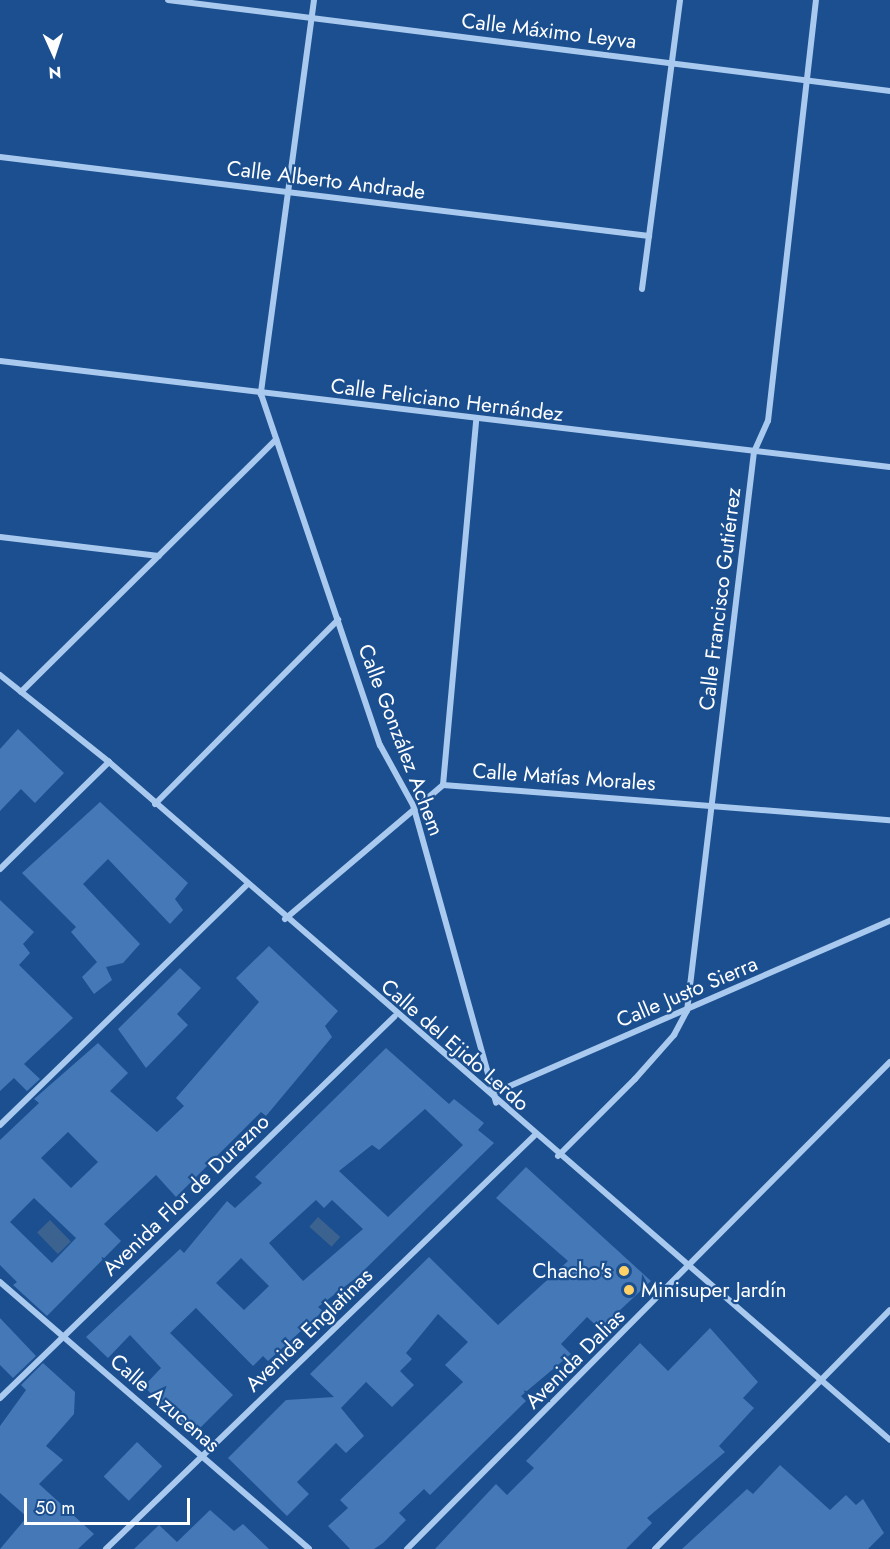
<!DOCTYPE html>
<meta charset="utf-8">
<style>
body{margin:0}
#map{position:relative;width:890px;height:1549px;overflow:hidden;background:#1b4f8f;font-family:Jost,sans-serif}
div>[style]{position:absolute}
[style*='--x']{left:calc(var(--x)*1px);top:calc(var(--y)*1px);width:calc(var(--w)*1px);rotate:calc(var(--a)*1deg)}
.water>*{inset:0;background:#3c6290;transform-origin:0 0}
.building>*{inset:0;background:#4478b7;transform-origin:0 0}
.street>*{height:6px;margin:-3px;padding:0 3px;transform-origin:3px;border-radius:3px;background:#a9c9ee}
.dots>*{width:16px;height:16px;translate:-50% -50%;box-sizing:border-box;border:3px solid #1b4f8f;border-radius:50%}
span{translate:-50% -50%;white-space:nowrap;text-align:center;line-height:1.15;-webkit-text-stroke:4.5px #1b4f8f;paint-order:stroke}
.street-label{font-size:21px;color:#fff}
.poi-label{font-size:21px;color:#fff}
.right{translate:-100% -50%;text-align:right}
.left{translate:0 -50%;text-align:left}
.north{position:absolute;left:24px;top:24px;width:60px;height:60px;-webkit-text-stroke:4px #1b4f8f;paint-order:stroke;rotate:177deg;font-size:16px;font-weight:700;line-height:24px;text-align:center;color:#fff}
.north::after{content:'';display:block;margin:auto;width:21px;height:27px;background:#fff;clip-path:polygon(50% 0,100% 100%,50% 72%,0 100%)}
.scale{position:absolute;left:24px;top:1498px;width:166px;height:27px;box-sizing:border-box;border:3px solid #fff;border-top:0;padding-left:8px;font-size:18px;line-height:21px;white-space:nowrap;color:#fff;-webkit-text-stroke:4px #1b4f8f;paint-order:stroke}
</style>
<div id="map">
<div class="water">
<i style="left:318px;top:1217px;width:30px;height:13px;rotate:42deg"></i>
<i style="left:50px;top:1220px;width:30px;height:18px;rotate:46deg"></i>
</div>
<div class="building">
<i style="clip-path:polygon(18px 729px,64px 773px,35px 803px,21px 789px,0 811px,0 749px)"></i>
<i style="clip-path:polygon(100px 802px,188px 883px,175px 899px,183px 910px,170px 924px,108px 859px,83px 884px,140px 944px,123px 963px,106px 967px,112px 980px,94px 994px,82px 977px,97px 962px,71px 932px,76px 927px,22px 873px)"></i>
<i style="clip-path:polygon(0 900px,34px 932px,23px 944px,30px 953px,19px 965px,73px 1018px,24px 1064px,40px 1079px,27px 1091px,14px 1078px,0 1091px)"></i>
<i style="clip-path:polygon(evenodd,269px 946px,338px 1011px,325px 1026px,332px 1037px,266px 1116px,261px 1112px,176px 1197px,156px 1175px,104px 1224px,121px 1241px,47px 1316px,13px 1285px,17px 1282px,0 1265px,0 1140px,39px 1103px,34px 1099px,98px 1043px,128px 1073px,110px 1091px,157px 1132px,184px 1106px,176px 1098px,259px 1002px,236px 978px,269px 946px,68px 1132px,98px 1162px,71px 1188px,41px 1158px,68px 1132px,269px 946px,34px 1198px,76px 1238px,52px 1263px,10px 1222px,34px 1198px)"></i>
<i style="clip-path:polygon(180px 968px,201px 988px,177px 1014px,188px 1025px,146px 1068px,118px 1029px)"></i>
<i style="clip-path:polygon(evenodd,386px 1048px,449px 1104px,454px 1099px,484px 1123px,478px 1130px,494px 1143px,356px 1278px,318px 1307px,323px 1311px,268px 1361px,263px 1356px,253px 1366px,196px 1308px,170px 1333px,233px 1395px,191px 1437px,144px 1386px,161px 1368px,130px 1335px,108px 1358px,86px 1337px,180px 1249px,184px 1253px,227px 1201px,235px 1208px,262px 1183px,255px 1177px,386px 1048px,425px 1109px,463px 1145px,388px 1217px,339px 1171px,372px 1145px,379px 1150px,425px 1109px,386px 1048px,316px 1200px,324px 1208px,332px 1200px,363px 1229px,303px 1281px,269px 1243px,316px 1200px,386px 1048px,241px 1258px,269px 1286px,244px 1310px,216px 1283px,241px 1258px)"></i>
<i style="clip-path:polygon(526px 1167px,651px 1281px,600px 1329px,587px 1317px,561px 1344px,571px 1354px,521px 1396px,526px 1401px,430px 1495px,424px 1489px,399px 1513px,406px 1520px,383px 1543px,374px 1549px,350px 1549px,328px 1526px,348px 1508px,340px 1500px,463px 1382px,445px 1365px,468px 1342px,438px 1314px,406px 1353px,412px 1359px,400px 1371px,414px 1385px,392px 1407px,366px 1382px,341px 1408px,364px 1436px,346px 1453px,336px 1443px,297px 1482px,309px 1494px,287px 1516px,228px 1458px,286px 1400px,334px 1397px,310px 1374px,429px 1257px,498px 1325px,568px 1261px,496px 1198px)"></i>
<i style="clip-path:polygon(0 1318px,36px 1356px,13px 1378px,0 1365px)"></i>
<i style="clip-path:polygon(710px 1328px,758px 1382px,743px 1398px,754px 1408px,719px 1446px,725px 1452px,647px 1518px,652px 1523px,626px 1549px,435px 1549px,496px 1484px,507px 1495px,534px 1468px,526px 1461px,640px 1343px,668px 1371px)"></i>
<i style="clip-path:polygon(43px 1363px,75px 1392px,74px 1414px,46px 1446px,63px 1460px,39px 1484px,94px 1534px,78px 1549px,0 1549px,27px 1517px,0 1493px,0 1426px,26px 1390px,21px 1385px)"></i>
<i style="left:137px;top:1442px;width:35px;height:48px;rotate:44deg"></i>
<i style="clip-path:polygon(780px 1465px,830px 1510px,846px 1495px,856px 1505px,863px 1499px,884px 1533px,868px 1549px,682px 1549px,747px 1489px,753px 1494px)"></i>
<i style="clip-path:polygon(210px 1510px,234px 1531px,243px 1524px,269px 1549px,134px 1549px,159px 1525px,177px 1542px)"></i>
</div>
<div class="street">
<i style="--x:168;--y:0;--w:728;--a:7.18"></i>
<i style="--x:314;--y:0;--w:398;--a:97.7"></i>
<i style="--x:261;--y:394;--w:371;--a:71.3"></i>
<i style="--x:380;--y:745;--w:68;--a:61.2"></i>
<i style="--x:413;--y:805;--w:309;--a:74.4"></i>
<i style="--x:0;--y:157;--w:654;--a:6.94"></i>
<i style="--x:642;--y:289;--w:291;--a:-82.5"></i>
<i style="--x:0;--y:361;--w:896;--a:6.79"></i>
<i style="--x:0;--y:537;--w:160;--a:6.8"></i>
<i style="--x:0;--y:675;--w:139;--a:38.6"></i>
<i style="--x:109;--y:762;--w:1034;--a:40.96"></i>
<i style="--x:21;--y:692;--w:359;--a:-44.7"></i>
<i style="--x:443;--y:785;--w:365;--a:-84.8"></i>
<i style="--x:155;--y:804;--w:260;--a:-45.2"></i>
<i style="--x:0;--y:869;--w:153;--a:-44.5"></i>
<i style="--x:285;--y:919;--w:207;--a:-40.3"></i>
<i style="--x:443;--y:785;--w:448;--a:4.5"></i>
<i style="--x:496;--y:1092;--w:430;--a:-23.5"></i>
<i style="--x:0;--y:1125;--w:344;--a:-44.2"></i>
<i style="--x:558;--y:1156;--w:109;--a:-45"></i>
<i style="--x:635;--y:1079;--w:59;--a:-48.4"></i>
<i style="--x:674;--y:1035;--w:27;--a:-62"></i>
<i style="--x:687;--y:1011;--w:563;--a:-83.17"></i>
<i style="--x:754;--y:452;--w:34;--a:-66"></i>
<i style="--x:768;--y:421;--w:424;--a:-83.5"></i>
<i style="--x:0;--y:1282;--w:408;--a:40.8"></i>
<i style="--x:0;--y:1398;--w:549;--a:-44.04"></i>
<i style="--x:106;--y:1549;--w:596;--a:-43.98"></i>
<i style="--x:407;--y:1549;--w:686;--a:-45.24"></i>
<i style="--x:655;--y:1549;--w:335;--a:-45.5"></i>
</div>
<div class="dots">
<i style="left:624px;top:1271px;background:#ffd166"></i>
<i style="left:629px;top:1290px;background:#ffd166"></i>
</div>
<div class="street-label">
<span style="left:549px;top:31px;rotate:7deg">Calle Máximo Leyva</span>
<span style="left:326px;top:180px;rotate:7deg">Calle Alberto Andrade</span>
<span style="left:447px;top:400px;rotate:7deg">Calle Feliciano Hernández</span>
<span style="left:720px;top:599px;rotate:-83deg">Calle Francisco Gutiérrez</span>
<span style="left:401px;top:740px;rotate:69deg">Calle González Achem</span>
<span style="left:564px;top:777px;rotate:4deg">Calle Matías Morales</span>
<span style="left:687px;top:992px;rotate:-23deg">Calle Justo Sierra</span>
<span style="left:455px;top:1045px;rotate:41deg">Calle del Ejido Lerdo</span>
<span style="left:186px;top:1195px;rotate:-44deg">Avenida Flor de Durazno</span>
<span style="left:309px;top:1330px;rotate:-44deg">Avenida Englatinas</span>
<span style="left:575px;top:1359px;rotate:-45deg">Avenida Dalias</span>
<span style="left:165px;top:1403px;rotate:41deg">Calle Azucenas</span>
</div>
<div class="poi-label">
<span class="right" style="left:612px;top:1271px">Chacho's</span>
<span class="left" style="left:641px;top:1290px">Minisuper Jardín</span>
</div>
<div class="north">N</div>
<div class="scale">50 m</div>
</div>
